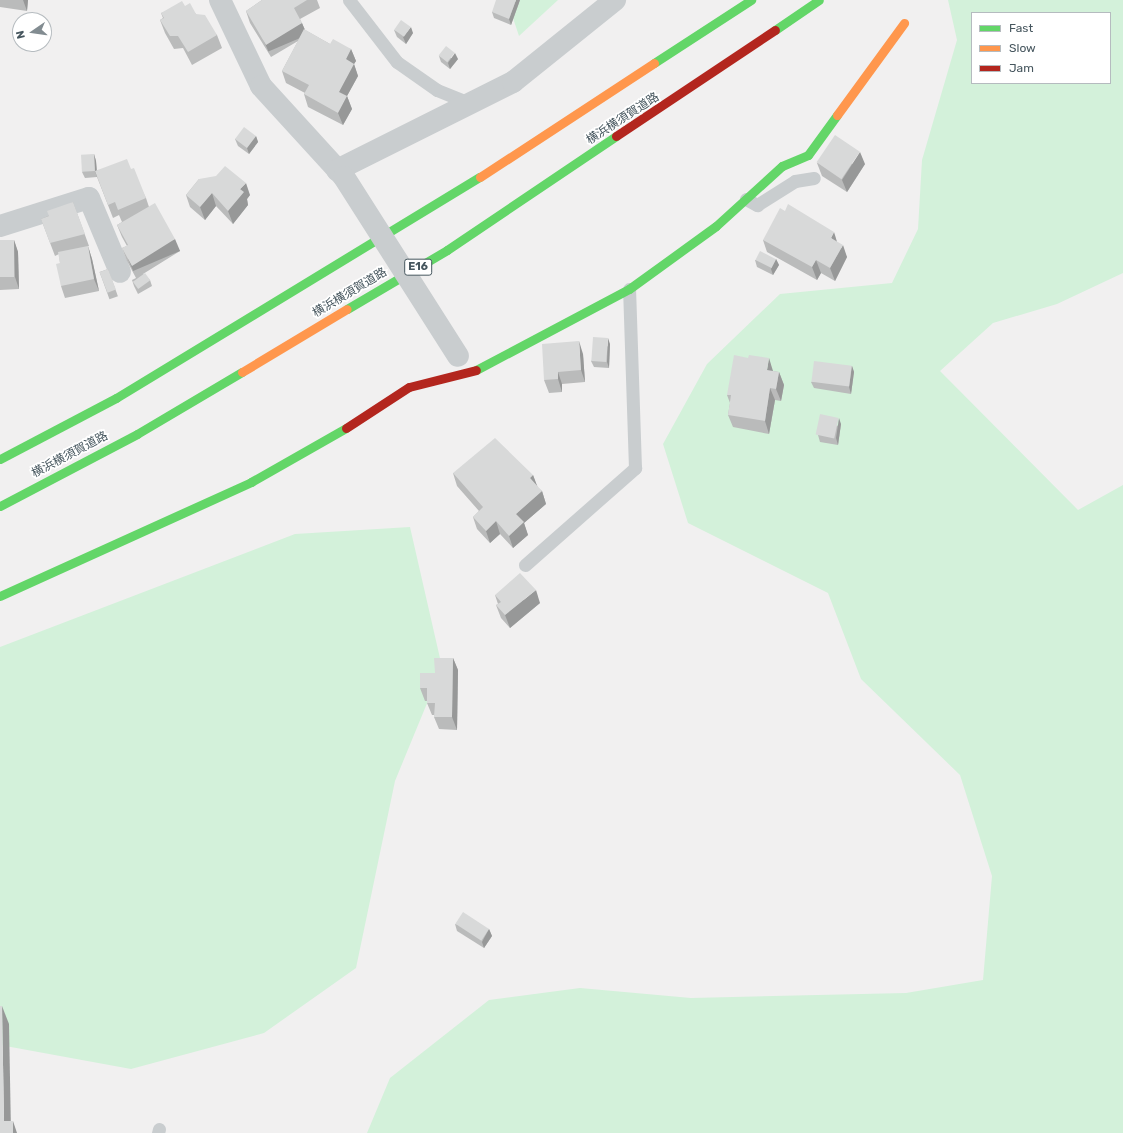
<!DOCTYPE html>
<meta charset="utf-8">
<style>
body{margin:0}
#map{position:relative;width:1123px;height:1133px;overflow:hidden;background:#f1f0f0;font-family:Rubik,"Noto Sans JP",sans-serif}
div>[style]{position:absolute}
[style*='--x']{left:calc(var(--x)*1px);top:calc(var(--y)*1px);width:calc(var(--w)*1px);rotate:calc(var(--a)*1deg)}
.green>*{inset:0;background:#d3f1da}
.lane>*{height:13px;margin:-6.5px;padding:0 6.5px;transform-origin:6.5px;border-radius:6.5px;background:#c9cdcf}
.street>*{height:22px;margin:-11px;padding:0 11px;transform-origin:11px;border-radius:11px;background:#c9cdcf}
.fast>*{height:9px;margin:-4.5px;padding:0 4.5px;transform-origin:4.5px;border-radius:4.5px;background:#63d668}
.slow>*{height:9px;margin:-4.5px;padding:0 4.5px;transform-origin:4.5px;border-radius:4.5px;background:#ff974d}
.jam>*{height:9px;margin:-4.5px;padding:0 4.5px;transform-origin:4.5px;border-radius:4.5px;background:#b3261e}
.street-bridge>*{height:22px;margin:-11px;padding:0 11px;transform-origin:11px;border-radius:11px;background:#c9cdcf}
.wall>*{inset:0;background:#babbbb;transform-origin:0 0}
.shaded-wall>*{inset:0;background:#979898;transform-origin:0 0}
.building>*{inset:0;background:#d8d9d9;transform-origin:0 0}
span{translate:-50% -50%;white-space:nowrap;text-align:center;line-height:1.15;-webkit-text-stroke:3.5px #fff;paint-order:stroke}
.shield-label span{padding:1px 3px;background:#fff;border:1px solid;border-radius:3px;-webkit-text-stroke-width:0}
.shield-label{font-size:11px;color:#46565e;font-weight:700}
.street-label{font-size:12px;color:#46565e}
.legend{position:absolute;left:971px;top:12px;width:140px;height:72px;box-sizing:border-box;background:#fff;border:1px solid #b5bbbf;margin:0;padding:5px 7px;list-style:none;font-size:12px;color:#46565e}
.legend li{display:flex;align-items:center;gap:8px;height:20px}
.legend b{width:20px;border:1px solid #b5bbbf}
.north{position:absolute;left:12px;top:12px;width:40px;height:40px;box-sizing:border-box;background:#fff;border:1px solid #b5bbbf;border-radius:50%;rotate:257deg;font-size:11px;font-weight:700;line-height:16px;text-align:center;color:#46565e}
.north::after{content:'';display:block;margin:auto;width:14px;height:18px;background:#828c91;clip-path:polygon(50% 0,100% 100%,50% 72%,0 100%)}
</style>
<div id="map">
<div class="green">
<i style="clip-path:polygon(507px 0,558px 0,519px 36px)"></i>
<i style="clip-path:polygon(evenodd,948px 0,1123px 0,1123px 273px,1057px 304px,993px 323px,940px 371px,1078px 510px,1123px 485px,1123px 1133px,367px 1133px,390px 1078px,489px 1000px,580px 988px,691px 998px,906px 993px,983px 980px,992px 876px,960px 775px,861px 679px,828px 593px,688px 523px,663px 444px,707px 364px,780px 294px,892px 283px,918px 229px,922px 160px,957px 40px,948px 0,972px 13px,1110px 13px,1110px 83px,972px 83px,972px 13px)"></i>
<i style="clip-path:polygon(410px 527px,442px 667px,395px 781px,356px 968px,264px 1033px,131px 1069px,0 1045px,0 647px,295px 534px)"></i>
</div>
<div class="lane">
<i style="--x:349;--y:0;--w:78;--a:52.3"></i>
<i style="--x:397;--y:62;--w:49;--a:35"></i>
<i style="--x:437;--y:90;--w:35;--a:22"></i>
<i style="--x:746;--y:199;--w:13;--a:29"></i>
<i style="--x:757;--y:205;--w:45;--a:-32.3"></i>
<i style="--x:795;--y:181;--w:19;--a:-9"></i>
<i style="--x:525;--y:565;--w:147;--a:-41.4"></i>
<i style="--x:635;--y:468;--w:179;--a:-91.9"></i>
<i style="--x:158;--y:1133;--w:4;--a:-76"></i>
</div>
<div class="street">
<i style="--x:220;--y:0;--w:95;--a:64.5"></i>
<i style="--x:261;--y:86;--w:123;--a:47.6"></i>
<i style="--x:337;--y:170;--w:197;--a:-26.6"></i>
<i style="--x:513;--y:82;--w:131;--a:-38.8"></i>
<i style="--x:0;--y:226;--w:93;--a:-17.5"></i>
<i style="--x:89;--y:198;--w:80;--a:67.3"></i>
</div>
<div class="fast">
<i style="--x:775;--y:30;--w:53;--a:-34.3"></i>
<i style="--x:654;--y:63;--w:116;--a:-33"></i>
<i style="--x:347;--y:309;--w:116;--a:-30.5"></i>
<i style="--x:447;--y:250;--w:204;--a:-34"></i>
<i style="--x:476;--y:370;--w:173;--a:-27.9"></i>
<i style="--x:629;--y:289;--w:107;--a:-35.9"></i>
<i style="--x:716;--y:226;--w:89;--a:-42.3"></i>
<i style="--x:782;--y:166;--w:28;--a:-23"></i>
<i style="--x:808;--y:155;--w:49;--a:-54.1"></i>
<i style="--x:0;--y:459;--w:131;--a:-27.7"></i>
<i style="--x:116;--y:398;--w:426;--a:-31.3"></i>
<i style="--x:0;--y:506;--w:155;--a:-27.7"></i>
<i style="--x:137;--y:434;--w:122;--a:-30.6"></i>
<i style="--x:0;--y:596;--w:276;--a:-24.4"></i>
<i style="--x:251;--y:482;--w:109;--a:-29.6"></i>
</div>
<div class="slow">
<i style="--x:837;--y:115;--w:114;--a:-53.9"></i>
<i style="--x:480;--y:177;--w:208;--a:-33.2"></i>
<i style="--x:242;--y:372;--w:122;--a:-31"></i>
</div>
<div class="jam">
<i style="--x:616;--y:136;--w:191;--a:-33.7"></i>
<i style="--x:346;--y:428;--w:75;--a:-33.1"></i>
<i style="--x:409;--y:387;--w:69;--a:-14.2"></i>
</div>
<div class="street-bridge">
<i style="--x:344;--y:177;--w:212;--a:57.5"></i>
</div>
<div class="wall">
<i style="clip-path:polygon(0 0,28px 0,27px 11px,0 7px)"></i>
<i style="clip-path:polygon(262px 0,317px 0,320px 8px,300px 19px,305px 30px,330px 44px,351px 49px,356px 61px,354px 64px,358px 76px,347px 96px,352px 109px,343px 125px,308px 107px,304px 94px,305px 93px,286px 83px,282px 71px,298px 41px,271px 57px,250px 23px,246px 11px)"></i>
<i style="clip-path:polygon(520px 0,511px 25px,494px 18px,492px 12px)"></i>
<i style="clip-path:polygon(185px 6px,196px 14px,217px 35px,222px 48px,192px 65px,183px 48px,174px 49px,165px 33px,160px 20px,163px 18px,161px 13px)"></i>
<i style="clip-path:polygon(394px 30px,413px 33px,406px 44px,397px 37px)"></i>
<i style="clip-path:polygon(439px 56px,458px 59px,450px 69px,441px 62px)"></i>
<i style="clip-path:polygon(256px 136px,258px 142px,249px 154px,238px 146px,235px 139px)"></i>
<i style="clip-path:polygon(94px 154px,96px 161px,97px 170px,131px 169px,146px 198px,149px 207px,180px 251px,143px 274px,150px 280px,152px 286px,138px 294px,134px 286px,132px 280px,136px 278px,127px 261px,122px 248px,127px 246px,122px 237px,117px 225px,122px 222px,119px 215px,113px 218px,97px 177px,85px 178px,82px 172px)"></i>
<i style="clip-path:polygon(817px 163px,865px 164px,847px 192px,822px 176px)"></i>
<i style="clip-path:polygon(199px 179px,250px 195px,247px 199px,248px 205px,233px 224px,216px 206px,205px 220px,190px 207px,186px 195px)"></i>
<i style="clip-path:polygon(73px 202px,89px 246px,88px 246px,92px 259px,99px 291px,65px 298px,61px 286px,60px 263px,59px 254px,55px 256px,41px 219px,48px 216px)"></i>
<i style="clip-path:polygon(0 240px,14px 240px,18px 252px,19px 289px,0 290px)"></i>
<i style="clip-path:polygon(763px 240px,837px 242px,847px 257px,835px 281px,821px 273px,817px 280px,767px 252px)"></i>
<i style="clip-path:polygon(776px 259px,779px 265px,773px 275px,757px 267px,755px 260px)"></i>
<i style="left:108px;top:269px;width:29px;height:9px;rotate:70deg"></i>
<i style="clip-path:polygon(610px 344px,609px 368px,594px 367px,591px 361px)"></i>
<i style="clip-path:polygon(583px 354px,585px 382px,562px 384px,562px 392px,549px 393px,544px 380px)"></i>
<i style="clip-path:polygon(852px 366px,854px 372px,851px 394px,814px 388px,811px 382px)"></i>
<i style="clip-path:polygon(773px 371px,779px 372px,784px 385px,781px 401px,775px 400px,769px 434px,733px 427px,728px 415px,730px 403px,727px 395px)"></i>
<i style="clip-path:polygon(841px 424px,838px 445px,820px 442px,818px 435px)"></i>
<i style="clip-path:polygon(453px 473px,533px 475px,537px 487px,542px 491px,546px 504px,524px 523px,528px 535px,513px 548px,500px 534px,490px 543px,477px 529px,473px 517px,479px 511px,457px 486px)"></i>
<i style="clip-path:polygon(495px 595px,540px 603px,510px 628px,501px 618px,496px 605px,498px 604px)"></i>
<i style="clip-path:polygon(453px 658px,458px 670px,457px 730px,439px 729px,434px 717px,434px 715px,432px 715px,427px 703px,427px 701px,425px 701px,420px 688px,435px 673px)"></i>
<i style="clip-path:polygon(455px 924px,489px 929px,492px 936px,484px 948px,457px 931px)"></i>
</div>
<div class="shaded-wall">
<i style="clip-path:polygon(23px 0,28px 0,27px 11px)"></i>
<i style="clip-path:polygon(516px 0,520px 0,511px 25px,509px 19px)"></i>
<i style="left:302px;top:23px;width:13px;height:42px;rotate:67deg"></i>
<i style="clip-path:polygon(411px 27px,413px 33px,406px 44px,403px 37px)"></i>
<i style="clip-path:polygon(351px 49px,356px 61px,354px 64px,358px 76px,347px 96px,352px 109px,343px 125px,338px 113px,339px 92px,346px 59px)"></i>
<i style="clip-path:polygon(455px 53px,458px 59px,450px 69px,448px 63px)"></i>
<i style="clip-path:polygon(256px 136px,258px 142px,249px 154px,247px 148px)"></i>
<i style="clip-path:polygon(860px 152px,865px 164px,847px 192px,842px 180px)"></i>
<i style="clip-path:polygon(94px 154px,96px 161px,97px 177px,95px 171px)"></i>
<i style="clip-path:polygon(246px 183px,250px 195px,247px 199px,248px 205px,233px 224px,228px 211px,240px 189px)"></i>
<i style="clip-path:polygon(212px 193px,216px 206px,205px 220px,200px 207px)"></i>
<i style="clip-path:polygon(834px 232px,838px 245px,831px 238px)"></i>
<i style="left:175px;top:239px;width:13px;height:51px;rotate:67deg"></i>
<i style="clip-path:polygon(14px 240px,18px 252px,19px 289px,15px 277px)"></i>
<i style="clip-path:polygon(843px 245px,847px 257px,835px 281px,830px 268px)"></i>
<i style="clip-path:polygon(88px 246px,92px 259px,99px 291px,94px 279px)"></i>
<i style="clip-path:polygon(776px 259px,779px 265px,773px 275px,771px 269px)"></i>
<i style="clip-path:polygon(816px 260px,821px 273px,817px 280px,812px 267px)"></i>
<i style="clip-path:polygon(608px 338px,610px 344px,609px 368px,607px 362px)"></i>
<i style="clip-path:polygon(579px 341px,583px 354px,585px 382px,581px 370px)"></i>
<i style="clip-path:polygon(769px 358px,773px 371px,771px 382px,767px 370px)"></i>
<i style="clip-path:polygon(852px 366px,854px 372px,851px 394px,849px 387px)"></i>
<i style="clip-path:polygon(558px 372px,562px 384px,562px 392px,558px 379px)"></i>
<i style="clip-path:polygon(779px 372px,784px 385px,781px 401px,776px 389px)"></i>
<i style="clip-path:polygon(770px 388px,775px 400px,769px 434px,765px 421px)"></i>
<i style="clip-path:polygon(839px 418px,841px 424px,838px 445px,836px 438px)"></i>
<i style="clip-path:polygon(533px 475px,538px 488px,530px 478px)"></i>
<i style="clip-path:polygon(542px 491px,546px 504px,524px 523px,528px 535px,513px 548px,509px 536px,516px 514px)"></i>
<i style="clip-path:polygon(496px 521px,500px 534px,490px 543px,486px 531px)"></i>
<i style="clip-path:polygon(536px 590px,540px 603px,510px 628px,505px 615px)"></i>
<i style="clip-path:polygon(453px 658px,458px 670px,457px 730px,452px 717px)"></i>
<i style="clip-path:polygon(489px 929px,492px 936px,484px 948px,482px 942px)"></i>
<i style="clip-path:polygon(2px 1006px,9px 1024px,11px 1133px,4px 1121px)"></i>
<i style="clip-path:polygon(13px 1121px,17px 1133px,13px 1133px)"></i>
</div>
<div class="building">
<i style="clip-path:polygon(262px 0,307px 0,294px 8px,302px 23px,266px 45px,246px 11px)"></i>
<i style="clip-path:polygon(496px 0,516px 0,509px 19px,492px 12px)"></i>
<i style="clip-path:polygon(182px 1px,185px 6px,190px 3px,196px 14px,205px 15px,217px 35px,188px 52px,178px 36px,170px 36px,160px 20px,164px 18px,161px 13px)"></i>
<i style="left:401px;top:20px;width:12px;height:12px;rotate:35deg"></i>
<i style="clip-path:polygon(304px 29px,330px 44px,333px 39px,351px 49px,346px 59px,354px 64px,339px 92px,347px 96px,338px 113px,304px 94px,309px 85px,282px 71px)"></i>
<i style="left:446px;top:46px;width:11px;height:12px;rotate:38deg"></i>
<i style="left:244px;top:127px;width:15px;height:15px;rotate:37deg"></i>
<i style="left:835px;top:135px;width:30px;height:33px;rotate:34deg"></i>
<i style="left:94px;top:154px;width:17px;height:13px;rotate:87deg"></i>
<i style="clip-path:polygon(127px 159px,131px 169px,134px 168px,146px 198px,118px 210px,115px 202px,108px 205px,95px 171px)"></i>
<i style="clip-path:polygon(225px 166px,246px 183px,240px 189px,244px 192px,228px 211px,212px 193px,200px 207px,186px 195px,199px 179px,216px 176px)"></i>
<i style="clip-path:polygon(73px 202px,85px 234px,50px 243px,41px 219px,49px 216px,47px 211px)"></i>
<i style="clip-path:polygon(155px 203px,175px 239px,132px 266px,122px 248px,128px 245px,117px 225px)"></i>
<i style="clip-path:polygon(788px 204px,834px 232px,831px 238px,843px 245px,830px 268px,816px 260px,812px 267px,763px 240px,780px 208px,785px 211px)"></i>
<i style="left:0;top:240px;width:14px;height:37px"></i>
<i style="clip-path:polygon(88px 246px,94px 279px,61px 286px,56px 264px,60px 263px,58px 252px)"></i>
<i style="left:760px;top:251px;width:18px;height:10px;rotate:27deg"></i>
<i style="left:108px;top:269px;width:22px;height:9px;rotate:69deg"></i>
<i style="left:145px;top:273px;width:9px;height:15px;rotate:54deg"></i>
<i style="left:593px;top:337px;width:15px;height:24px;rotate:4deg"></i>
<i style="clip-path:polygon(579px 341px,581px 370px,558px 372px,558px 379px,544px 380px,542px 344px)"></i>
<i style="clip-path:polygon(734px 355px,748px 358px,749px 355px,769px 358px,767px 370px,779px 372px,776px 389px,770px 388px,765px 421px,728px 415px,731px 395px,727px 395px)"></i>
<i style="left:814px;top:361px;width:38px;height:21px;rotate:7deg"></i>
<i style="left:820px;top:414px;width:19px;height:21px;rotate:12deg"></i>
<i style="clip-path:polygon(495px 438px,533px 475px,530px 478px,542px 491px,516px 514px,524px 522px,509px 536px,496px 521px,486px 531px,473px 517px,483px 507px,453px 473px)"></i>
<i style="clip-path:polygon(520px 573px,536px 590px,505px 615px,496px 605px,501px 602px,495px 595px)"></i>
<i style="clip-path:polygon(434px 658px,453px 658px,452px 717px,434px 717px,435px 703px,427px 703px,427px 688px,420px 688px,420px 673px,435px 673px)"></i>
<i style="left:463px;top:912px;width:31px;height:14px;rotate:33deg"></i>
<i style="clip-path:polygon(0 1006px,2px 1006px,4px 1121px,13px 1121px,13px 1133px,0 1133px)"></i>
</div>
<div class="shield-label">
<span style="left:418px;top:267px">E16</span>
</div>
<div class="street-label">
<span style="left:623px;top:119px;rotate:-33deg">横浜横須賀道路</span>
<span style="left:350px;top:293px;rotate:-31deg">横浜横須賀道路</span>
<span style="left:70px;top:455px;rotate:-28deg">横浜横須賀道路</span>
</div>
<ul class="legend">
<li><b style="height:5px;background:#63d668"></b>Fast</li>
<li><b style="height:5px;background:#ff974d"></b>Slow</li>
<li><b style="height:5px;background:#b3261e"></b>Jam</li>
</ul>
<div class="north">N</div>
</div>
